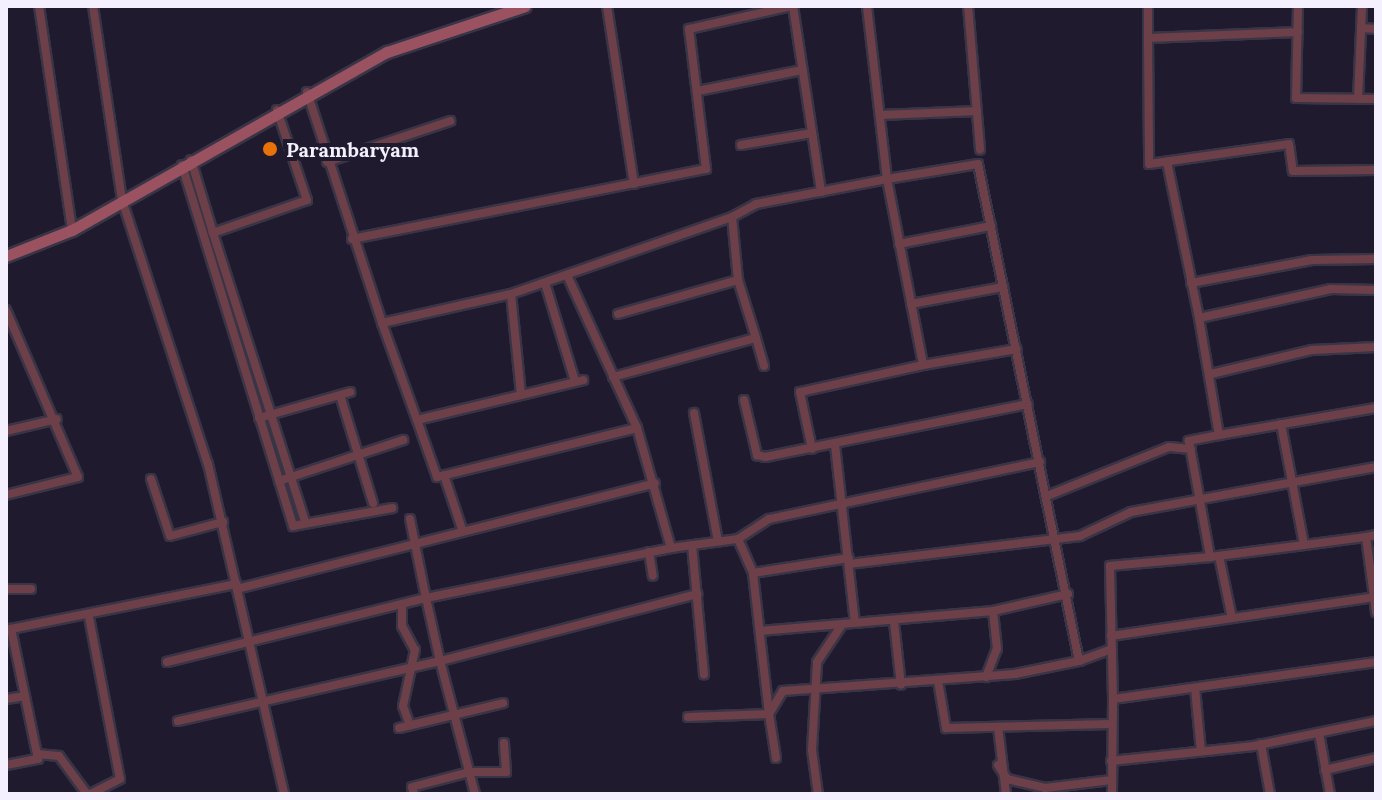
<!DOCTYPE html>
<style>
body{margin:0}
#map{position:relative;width:1382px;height:800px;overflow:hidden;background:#1f1a2d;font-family:Lora,serif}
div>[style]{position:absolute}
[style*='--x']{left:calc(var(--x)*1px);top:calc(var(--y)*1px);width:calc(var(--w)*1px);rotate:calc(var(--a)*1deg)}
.roads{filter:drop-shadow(2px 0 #393446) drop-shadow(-2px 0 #393446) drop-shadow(0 2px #393446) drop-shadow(0 -2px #393446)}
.minor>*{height:8px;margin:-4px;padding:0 4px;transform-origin:4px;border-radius:4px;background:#6d4049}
.secondary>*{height:11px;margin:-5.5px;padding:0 5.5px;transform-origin:5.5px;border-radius:5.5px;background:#9a5261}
.dots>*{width:22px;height:22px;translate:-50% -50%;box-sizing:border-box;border:4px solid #1f1a2d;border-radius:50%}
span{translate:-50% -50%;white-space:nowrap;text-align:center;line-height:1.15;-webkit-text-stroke:8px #1f1a2d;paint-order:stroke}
.poi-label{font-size:20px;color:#f4f0fe;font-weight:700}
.left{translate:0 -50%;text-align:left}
.frame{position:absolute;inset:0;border:8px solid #f4f0fe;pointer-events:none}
</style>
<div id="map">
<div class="roads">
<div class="minor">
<i style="--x:39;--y:6;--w:226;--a:81.6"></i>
<i style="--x:93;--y:6;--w:196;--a:81.5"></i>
<i style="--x:122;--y:200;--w:278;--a:72"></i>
<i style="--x:208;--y:464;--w:339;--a:77"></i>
<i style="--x:607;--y:6;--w:180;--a:81.4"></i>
<i style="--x:793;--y:6;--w:188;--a:81.4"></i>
<i style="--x:968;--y:6;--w:144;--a:85.2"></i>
<i style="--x:1148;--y:6;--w:32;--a:90"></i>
<i style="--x:1148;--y:38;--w:150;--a:-2.3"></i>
<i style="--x:1298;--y:6;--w:92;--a:91.2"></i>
<i style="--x:1296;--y:98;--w:80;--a:0.7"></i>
<i style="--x:1361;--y:28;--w:15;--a:4"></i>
<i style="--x:1148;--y:38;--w:126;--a:89.5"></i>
<i style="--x:1149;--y:164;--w:141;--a:-8.1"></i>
<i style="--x:1289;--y:144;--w:27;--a:82"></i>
<i style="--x:1293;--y:171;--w:83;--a:-0.7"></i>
<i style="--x:698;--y:91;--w:106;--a:-11.4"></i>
<i style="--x:307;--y:92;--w:243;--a:72"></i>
<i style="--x:382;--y:323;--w:132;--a:-12.7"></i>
<i style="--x:511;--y:294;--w:234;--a:-19.2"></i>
<i style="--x:1358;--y:99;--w:93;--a:-87.5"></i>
<i style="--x:277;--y:110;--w:95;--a:71.6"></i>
<i style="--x:307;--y:200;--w:100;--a:160.7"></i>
<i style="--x:213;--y:233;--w:303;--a:72.3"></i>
<i style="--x:881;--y:115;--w:96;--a:-2.4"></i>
<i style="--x:741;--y:145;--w:72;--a:-9.6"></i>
<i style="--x:191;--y:160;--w:76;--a:73.2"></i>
<i style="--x:327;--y:162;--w:130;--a:-18.4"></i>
<i style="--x:1167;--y:162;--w:159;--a:78.4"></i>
<i style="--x:182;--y:165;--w:378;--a:72.9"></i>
<i style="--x:293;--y:526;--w:101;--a:-10.3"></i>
<i style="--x:352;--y:239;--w:361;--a:-11.2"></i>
<i style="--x:706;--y:169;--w:141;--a:-96.9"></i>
<i style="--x:689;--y:29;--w:105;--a:-12.7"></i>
<i style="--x:899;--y:244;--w:94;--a:-11.1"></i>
<i style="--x:567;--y:275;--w:168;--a:65.4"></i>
<i style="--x:545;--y:283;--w:102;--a:73"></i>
<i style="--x:1191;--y:283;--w:123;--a:-10.8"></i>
<i style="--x:1312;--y:260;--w:64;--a:-0.9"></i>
<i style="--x:1376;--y:290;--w:45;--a:-178.7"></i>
<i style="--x:1331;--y:289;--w:135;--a:167.6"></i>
<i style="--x:1199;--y:318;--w:119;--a:80.3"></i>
<i style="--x:1219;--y:435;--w:159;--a:-9.8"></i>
<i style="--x:511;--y:294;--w:101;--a:84.3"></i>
<i style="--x:911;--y:304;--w:94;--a:-10.5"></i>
<i style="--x:6;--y:310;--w:182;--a:66.7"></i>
<i style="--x:78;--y:477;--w:74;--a:166"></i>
<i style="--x:618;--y:314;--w:125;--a:-15.8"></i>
<i style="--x:382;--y:323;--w:103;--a:70.2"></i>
<i style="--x:417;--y:420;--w:171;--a:-13.5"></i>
<i style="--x:756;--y:338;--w:29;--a:74"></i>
<i style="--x:923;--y:365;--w:95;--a:-9.7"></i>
<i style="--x:1211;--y:374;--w:104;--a:-13.4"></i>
<i style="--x:1312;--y:350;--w:64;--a:-2.7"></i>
<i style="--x:613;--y:377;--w:148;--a:-15.3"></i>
<i style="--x:756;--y:338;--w:61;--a:-107.2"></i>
<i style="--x:738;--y:280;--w:63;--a:-95.4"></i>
<i style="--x:732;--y:217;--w:27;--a:-28"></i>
<i style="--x:756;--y:204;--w:133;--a:-10.8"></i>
<i style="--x:887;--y:179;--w:174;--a:-96.6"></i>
<i style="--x:340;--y:395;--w:113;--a:73"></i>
<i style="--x:744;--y:400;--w:57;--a:76.7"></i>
<i style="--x:757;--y:455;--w:8;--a:14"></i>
<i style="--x:765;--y:457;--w:268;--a:-11.4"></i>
<i style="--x:694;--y:413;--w:130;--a:79.4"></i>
<i style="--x:259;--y:418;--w:95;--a:-15.9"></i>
<i style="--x:1281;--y:424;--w:123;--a:79.2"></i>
<i style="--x:1304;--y:545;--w:63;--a:-7.4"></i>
<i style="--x:6;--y:431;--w:52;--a:-13.2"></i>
<i style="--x:1219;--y:435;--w:31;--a:169"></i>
<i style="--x:1189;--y:441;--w:118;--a:79.7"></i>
<i style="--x:1210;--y:557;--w:95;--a:-7.3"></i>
<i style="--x:835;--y:445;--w:178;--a:83.6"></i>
<i style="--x:444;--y:475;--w:57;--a:71.6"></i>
<i style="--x:151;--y:479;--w:60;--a:71.6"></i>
<i style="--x:170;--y:536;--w:55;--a:-14.8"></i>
<i style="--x:279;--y:481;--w:131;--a:-18.3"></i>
<i style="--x:1047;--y:496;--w:131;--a:-21.9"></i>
<i style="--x:1169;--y:447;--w:22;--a:5"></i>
<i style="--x:410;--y:519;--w:81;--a:78.6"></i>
<i style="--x:426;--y:598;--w:250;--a:-11.5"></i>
<i style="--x:671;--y:548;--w:125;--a:-105.8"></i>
<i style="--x:637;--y:428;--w:206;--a:166.2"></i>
<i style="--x:437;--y:477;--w:60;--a:-109.3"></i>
<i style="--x:1376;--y:535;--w:10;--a:169"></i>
<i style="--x:1366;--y:537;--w:76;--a:82.4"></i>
<i style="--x:738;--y:539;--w:37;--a:-33"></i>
<i style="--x:769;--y:519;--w:277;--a:-11.9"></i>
<i style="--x:692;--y:545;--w:130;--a:84.7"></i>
<i style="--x:671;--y:548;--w:68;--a:-7.7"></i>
<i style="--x:738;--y:539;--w:37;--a:66"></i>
<i style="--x:753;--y:573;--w:97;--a:-8.9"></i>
<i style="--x:649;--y:552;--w:24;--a:81"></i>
<i style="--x:1219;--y:556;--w:63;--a:78.2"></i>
<i style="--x:849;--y:564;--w:233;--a:-6.9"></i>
<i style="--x:1080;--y:536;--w:56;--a:-25.2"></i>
<i style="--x:1131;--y:512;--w:249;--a:-10.4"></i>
<i style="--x:6;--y:589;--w:25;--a:0"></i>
<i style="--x:237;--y:589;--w:431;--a:-14.2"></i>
<i style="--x:402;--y:604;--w:22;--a:90"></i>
<i style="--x:402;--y:626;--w:27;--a:62"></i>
<i style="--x:415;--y:650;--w:57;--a:102.1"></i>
<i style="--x:403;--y:706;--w:20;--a:70"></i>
<i style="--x:89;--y:617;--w:165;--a:79.2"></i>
<i style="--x:120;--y:779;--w:34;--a:153"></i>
<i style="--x:894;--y:622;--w:63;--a:83.7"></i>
<i style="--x:760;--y:631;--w:234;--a:-4.9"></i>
<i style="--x:993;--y:611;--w:77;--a:-12.8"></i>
<i style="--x:1111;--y:636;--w:266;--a:-8.4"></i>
<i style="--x:1079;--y:661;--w:35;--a:-20"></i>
<i style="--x:167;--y:662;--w:267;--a:-13.9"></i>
<i style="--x:426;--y:598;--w:65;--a:77.5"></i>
<i style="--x:440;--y:661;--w:269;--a:167.1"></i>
<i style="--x:986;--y:677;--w:30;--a:-69"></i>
<i style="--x:997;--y:649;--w:38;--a:-96"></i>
<i style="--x:938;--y:681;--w:48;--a:80.3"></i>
<i style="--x:946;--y:728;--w:164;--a:-1.4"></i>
<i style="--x:1195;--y:688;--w:63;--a:84.6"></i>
<i style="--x:6;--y:699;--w:18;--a:-9"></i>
<i style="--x:1113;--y:699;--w:133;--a:-91.3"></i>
<i style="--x:1110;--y:566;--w:100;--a:-5.1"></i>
<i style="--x:688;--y:717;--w:81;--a:-2.1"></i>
<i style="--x:769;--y:714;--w:142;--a:-96.5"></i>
<i style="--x:998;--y:727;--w:67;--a:83.2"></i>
<i style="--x:399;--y:728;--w:107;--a:-13.5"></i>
<i style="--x:1319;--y:733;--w:62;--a:79.8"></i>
<i style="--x:1261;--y:744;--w:51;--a:79.8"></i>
<i style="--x:37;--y:754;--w:22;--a:5"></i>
<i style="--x:59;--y:756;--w:47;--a:53.6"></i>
<i style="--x:776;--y:758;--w:45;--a:-99"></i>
<i style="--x:769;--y:714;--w:27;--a:-59"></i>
<i style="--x:783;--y:691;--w:233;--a:-4.2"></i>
<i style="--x:1015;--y:674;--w:65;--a:-11.5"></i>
<i style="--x:1079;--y:661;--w:507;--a:-101.49"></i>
<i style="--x:978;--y:164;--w:92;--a:170.6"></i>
<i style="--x:887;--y:179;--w:189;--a:79"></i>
<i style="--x:923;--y:365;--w:126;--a:167.6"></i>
<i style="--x:800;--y:392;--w:58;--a:78.1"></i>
<i style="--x:1111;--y:761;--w:144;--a:-6"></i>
<i style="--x:1254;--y:746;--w:125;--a:-11.6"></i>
<i style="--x:6;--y:765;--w:33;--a:-11"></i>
<i style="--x:38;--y:759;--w:133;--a:-101.7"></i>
<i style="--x:11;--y:629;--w:230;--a:-11.3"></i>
<i style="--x:998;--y:765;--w:17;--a:57"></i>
<i style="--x:1007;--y:779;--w:39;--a:13"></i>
<i style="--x:1045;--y:788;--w:67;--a:-6.8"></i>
<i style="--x:1325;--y:770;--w:52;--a:-13.2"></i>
<i style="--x:414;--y:794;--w:7;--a:-106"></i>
<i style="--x:412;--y:787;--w:59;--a:-14.7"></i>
<i style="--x:469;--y:772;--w:37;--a:0"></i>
<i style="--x:506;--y:772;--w:29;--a:-94"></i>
<i style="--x:475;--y:794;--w:138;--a:-104.7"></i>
<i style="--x:440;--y:661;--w:266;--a:-14.6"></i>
<i style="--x:818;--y:794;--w:44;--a:-97.8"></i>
<i style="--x:812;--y:750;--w:88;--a:-86.7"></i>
<i style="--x:817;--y:662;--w:43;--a:-56.3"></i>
<i style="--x:1112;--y:794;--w:95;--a:-89.4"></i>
<i style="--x:1113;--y:699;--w:266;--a:-8"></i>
</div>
<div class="secondary">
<i style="--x:6;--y:256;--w:71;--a:-21.5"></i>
<i style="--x:72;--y:230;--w:362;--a:-29.5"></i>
<i style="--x:387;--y:52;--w:145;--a:-18.4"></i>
</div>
</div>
<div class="dots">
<i style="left:270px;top:149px;background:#e8710a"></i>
</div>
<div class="poi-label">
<span class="left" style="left:286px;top:149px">Parambaryam</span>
</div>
<div class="frame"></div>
</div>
